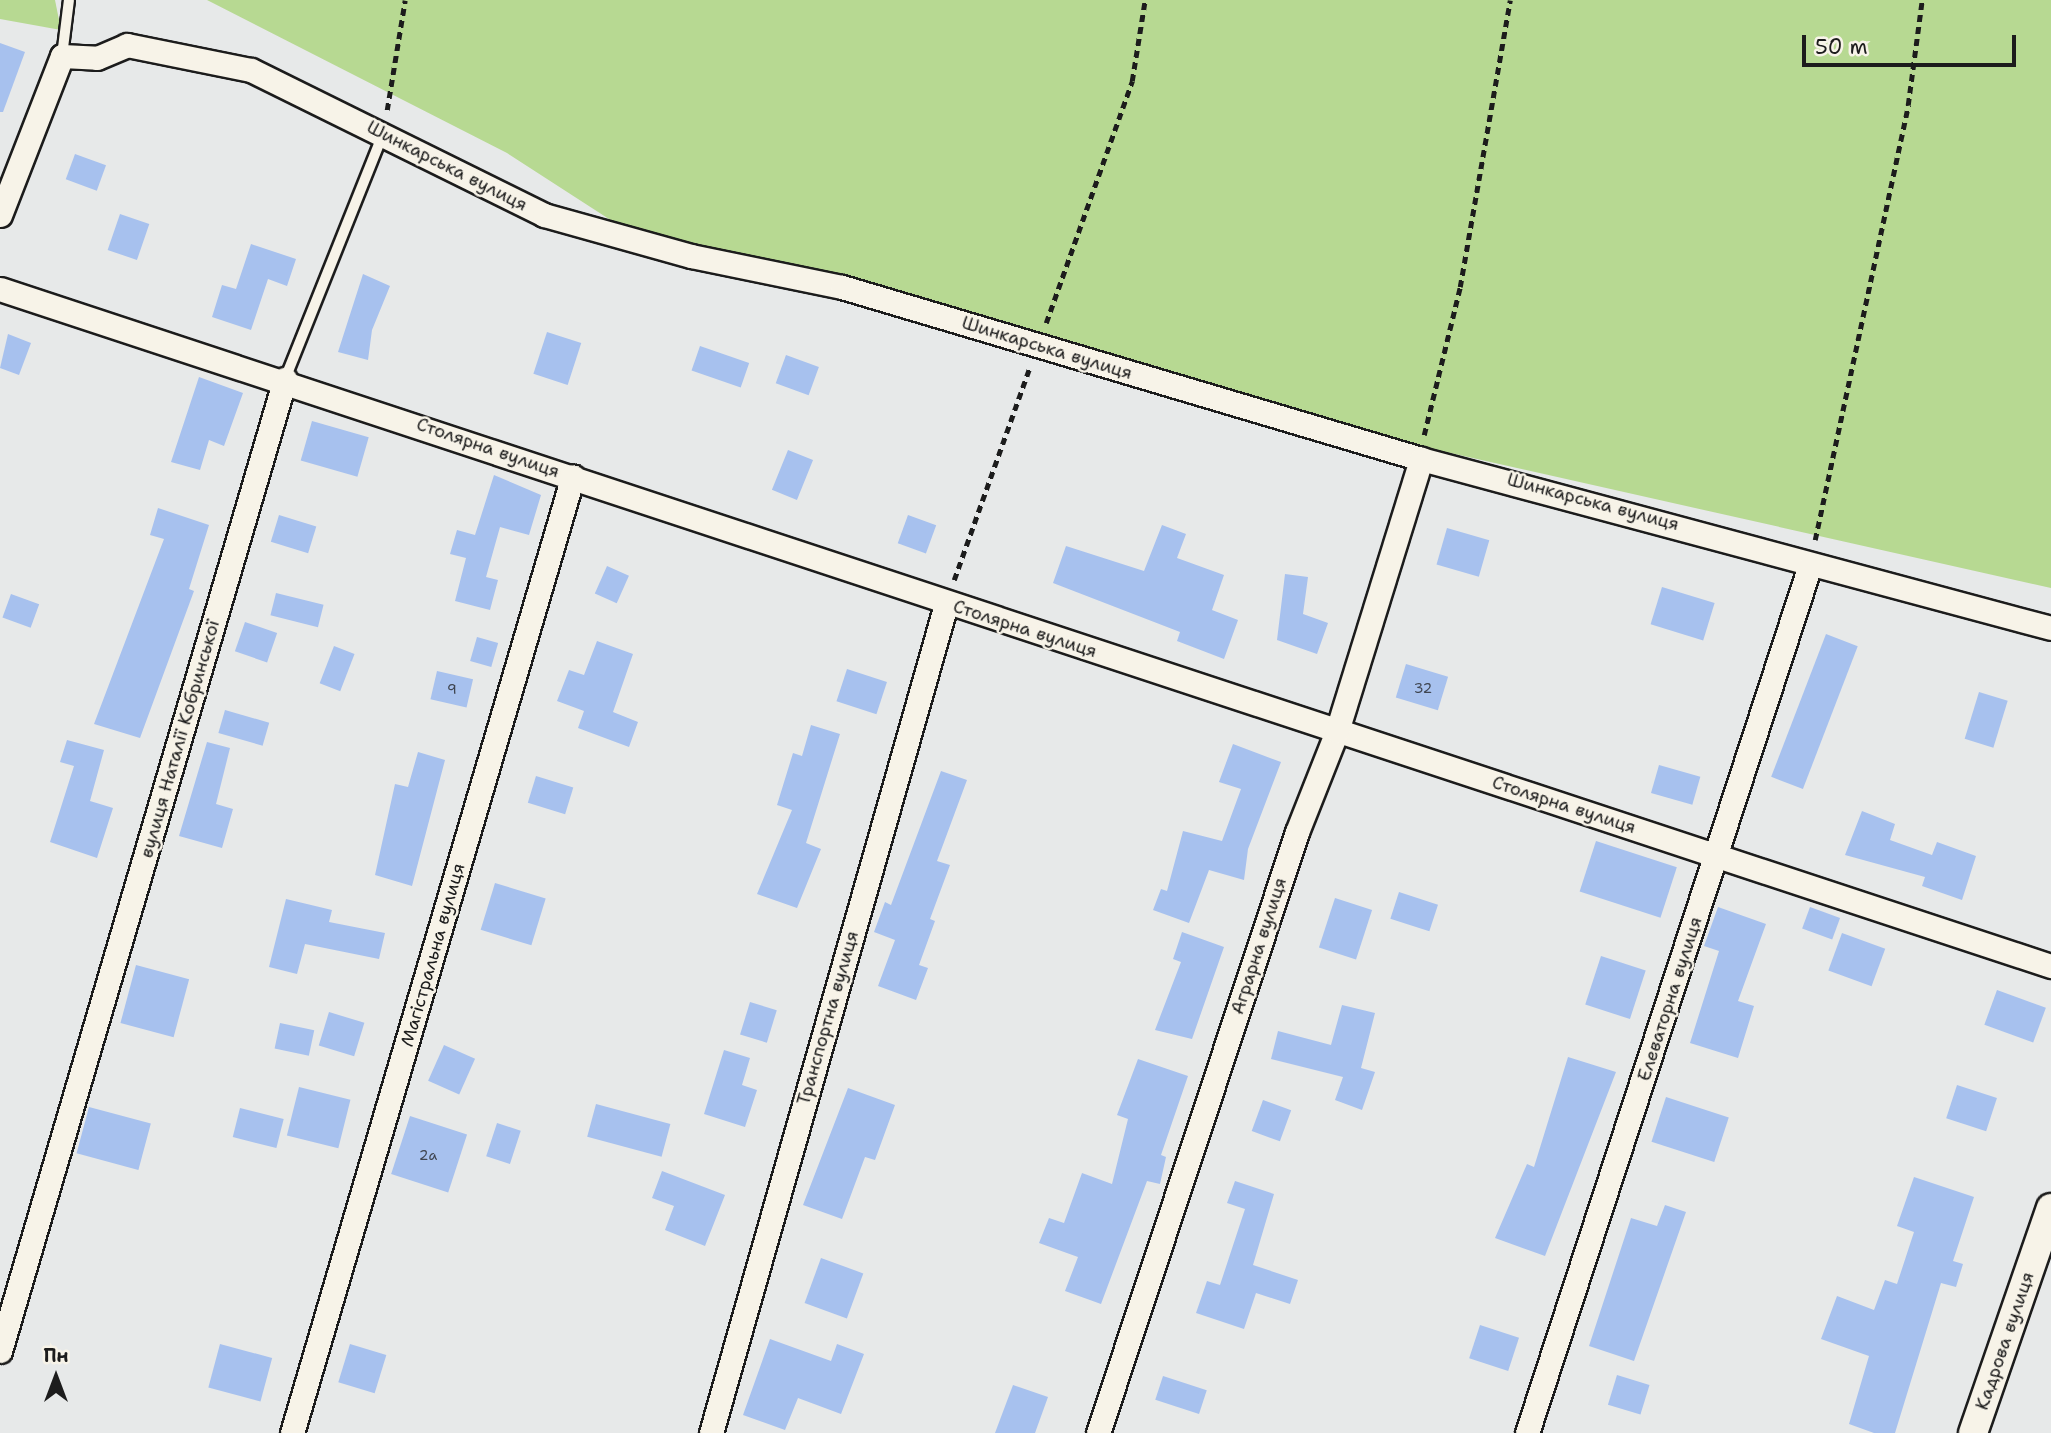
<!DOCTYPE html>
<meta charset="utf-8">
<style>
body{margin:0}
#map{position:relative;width:2051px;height:1433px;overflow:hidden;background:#e7e9e9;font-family:"Shantell Sans",sans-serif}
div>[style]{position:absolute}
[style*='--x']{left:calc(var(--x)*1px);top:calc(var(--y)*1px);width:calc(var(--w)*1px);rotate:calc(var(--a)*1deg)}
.green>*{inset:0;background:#b7d992}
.building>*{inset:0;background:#a7c1ee;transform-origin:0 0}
.path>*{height:4.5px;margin-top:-2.25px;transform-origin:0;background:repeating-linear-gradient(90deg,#1c1c1c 0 7px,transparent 0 12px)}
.roads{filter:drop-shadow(2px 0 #1c1c1c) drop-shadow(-2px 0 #1c1c1c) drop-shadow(0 2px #1c1c1c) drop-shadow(0 -2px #1c1c1c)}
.service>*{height:10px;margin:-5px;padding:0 5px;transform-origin:5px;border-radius:5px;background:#f7f3e8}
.minor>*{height:23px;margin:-11.5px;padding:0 11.5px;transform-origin:11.5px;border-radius:11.5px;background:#f7f3e8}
.tertiary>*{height:28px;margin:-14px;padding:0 14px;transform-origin:14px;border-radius:14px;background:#f7f3e8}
span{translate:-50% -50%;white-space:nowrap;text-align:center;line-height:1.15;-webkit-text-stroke:5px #f7f3e8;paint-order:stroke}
.number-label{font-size:14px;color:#3f4550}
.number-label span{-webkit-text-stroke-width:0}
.street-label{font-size:18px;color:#1c1c1c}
.north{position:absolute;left:21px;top:1342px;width:70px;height:70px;-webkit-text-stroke:5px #f7f3e8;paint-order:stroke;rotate:0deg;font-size:19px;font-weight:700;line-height:28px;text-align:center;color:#1c1c1c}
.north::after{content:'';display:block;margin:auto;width:24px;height:32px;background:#1c1c1c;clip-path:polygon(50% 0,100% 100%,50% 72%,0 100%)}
.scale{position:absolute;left:1802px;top:35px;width:214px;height:32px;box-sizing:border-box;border:4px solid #1c1c1c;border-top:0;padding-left:9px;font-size:21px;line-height:24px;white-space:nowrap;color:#1c1c1c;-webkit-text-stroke:5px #f7f3e8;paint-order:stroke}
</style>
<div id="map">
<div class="green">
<i style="clip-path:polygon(0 0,55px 0,61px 30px,0 19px)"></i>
<i style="clip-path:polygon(207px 0,2051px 0,2051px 588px,1437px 450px,983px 315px,643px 241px,507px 153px)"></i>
</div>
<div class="building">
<i style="clip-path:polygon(0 43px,25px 52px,3px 112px,0 112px)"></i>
<i style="left:75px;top:154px;width:33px;height:27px;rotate:20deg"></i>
<i style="left:120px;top:214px;width:31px;height:38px;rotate:19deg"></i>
<i style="clip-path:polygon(251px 244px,296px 259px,287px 286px,268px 279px,251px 330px,212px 317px,222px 285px,236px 289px)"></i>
<i style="clip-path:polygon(363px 274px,390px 286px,372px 330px,368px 360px,338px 352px)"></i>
<i style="left:547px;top:332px;width:36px;height:44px;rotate:18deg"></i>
<i style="clip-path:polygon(8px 334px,31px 343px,19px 375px,0 368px)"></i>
<i style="left:700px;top:346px;width:52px;height:26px;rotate:19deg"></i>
<i style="left:786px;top:355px;width:35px;height:30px;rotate:20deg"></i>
<i style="clip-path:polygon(199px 377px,243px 393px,224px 446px,209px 440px,200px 470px,171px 462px)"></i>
<i style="left:312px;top:421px;width:59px;height:41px;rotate:16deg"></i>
<i style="left:788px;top:450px;width:27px;height:43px;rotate:22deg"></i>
<i style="clip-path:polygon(494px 475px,541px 495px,529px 535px,500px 527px,486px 577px,498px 580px,490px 610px,455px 601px,466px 558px,450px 554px,457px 530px,475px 535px)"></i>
<i style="clip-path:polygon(158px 508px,209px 525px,189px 589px,194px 591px,140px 738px,94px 724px,164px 539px,150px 535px)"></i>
<i style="left:279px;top:515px;width:39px;height:28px;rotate:17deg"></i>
<i style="left:908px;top:515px;width:30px;height:30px;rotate:20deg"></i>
<i style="clip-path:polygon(1162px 525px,1186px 534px,1177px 558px,1224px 575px,1212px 610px,1238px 620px,1224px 659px,1177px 641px,1180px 632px,1053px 583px,1066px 546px,1144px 571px)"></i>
<i style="left:1447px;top:528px;width:44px;height:38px;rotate:16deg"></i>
<i style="left:607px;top:566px;width:24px;height:30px;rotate:24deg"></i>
<i style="clip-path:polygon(1285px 574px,1308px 577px,1303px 614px,1328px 623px,1317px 654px,1277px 640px)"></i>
<i style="left:1662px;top:587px;width:55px;height:39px;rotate:17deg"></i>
<i style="left:276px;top:593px;width:49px;height:23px;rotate:14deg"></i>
<i style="left:11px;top:594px;width:30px;height:25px;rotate:20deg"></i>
<i style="left:245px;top:622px;width:34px;height:31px;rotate:19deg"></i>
<i style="left:1826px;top:634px;width:34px;height:153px;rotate:21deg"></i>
<i style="left:477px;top:637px;width:22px;height:25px;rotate:16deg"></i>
<i style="clip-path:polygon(597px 641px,633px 654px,613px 712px,638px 722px,629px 747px,578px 728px,584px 711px,557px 701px,569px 670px,584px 675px)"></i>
<i style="left:334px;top:646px;width:22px;height:40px;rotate:21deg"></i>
<i style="left:1406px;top:664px;width:44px;height:35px;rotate:17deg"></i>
<i style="left:847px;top:669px;width:42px;height:34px;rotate:18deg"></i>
<i style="left:437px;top:671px;width:37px;height:29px;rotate:13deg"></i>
<i style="left:1979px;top:692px;width:30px;height:49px;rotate:17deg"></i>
<i style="left:225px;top:710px;width:46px;height:24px;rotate:16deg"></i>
<i style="clip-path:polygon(811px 725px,840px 734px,806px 843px,821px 849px,797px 908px,757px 894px,792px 810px,777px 805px,793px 753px,802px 756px)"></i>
<i style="clip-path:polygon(67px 740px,104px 750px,90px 801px,113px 808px,97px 858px,50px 842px,74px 766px,60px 762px)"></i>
<i style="clip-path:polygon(207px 742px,230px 748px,216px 804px,233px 809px,222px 848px,179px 836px)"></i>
<i style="clip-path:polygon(1233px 744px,1281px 762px,1248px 849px,1244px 880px,1209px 870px,1189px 923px,1153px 910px,1161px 889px,1167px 891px,1183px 831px,1222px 841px,1241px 789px,1219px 782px)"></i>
<i style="clip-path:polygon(418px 752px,445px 760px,412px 886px,375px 875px,395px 784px,408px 787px)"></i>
<i style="left:1659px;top:765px;width:43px;height:29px;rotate:16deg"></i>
<i style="clip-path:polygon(941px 771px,967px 780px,937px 861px,950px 865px,930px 919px,935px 921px,919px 965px,928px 968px,916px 1000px,878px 986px,895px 940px,874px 932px,885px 902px,891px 905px)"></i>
<i style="left:536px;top:776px;width:39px;height:28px;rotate:17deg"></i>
<i style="clip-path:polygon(1862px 811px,1895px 824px,1890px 840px,1932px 855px,1937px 842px,1976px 856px,1962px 900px,1922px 886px,1925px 877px,1845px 855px)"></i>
<i style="left:1596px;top:841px;width:85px;height:53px;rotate:18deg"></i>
<i style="left:495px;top:883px;width:53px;height:49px;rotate:17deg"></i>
<i style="left:1399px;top:892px;width:41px;height:28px;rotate:18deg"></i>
<i style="left:1335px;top:898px;width:39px;height:52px;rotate:18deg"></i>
<i style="clip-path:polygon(286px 899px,332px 910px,329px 922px,385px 933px,379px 959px,305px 944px,297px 974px,269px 967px)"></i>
<i style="clip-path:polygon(1718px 907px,1766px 924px,1738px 1001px,1754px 1006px,1738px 1058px,1690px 1043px,1719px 951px,1704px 946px)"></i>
<i style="left:1810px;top:907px;width:32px;height:23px;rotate:20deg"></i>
<i style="clip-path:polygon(1182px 932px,1224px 947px,1192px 1039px,1155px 1030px,1181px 962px,1173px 959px)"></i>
<i style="left:1842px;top:933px;width:46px;height:40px;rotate:20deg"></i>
<i style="left:1601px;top:956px;width:47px;height:51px;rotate:18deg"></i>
<i style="left:136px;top:965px;width:55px;height:60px;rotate:15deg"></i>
<i style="left:1997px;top:990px;width:52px;height:37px;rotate:20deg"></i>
<i style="left:750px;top:1002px;width:28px;height:34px;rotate:17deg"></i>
<i style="clip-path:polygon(1342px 1005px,1375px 1013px,1361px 1068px,1375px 1072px,1362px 1110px,1335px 1100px,1343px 1077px,1271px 1059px,1278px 1031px,1331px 1045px)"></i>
<i style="left:329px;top:1012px;width:37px;height:35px;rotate:17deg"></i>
<i style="left:280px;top:1023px;width:35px;height:26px;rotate:12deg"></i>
<i style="left:444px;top:1045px;width:34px;height:39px;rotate:24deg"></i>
<i style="clip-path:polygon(724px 1050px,750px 1058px,742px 1085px,757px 1090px,745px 1127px,704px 1114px)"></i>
<i style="clip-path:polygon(1568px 1057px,1616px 1072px,1545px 1256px,1495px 1238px,1527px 1164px,1534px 1167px)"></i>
<i style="clip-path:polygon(1138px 1059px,1188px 1076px,1161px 1155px,1166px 1157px,1160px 1184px,1147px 1181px,1101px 1304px,1065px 1291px,1078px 1257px,1039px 1243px,1049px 1218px,1064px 1223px,1082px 1173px,1112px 1184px,1128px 1119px,1117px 1115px)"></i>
<i style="left:1957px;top:1085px;width:42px;height:35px;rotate:18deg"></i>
<i style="left:299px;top:1087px;width:53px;height:50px;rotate:14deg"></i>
<i style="clip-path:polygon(848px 1088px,895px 1105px,875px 1160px,865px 1157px,842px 1219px,803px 1205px)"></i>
<i style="left:1666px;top:1097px;width:66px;height:47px;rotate:18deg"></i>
<i style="left:1263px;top:1100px;width:30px;height:33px;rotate:20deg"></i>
<i style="left:596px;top:1104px;width:77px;height:34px;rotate:15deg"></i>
<i style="left:89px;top:1107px;width:64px;height:48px;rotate:15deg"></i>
<i style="left:240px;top:1108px;width:45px;height:30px;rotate:14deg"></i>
<i style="left:410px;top:1116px;width:60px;height:61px;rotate:18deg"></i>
<i style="left:497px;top:1123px;width:25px;height:35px;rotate:18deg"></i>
<i style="clip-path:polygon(662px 1171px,725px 1195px,705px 1246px,665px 1230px,674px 1206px,652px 1198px)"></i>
<i style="clip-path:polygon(1914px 1177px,1974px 1197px,1953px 1261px,1963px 1264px,1956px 1287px,1941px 1283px,1895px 1433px,1874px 1433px,1849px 1424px,1869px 1356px,1821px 1339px,1837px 1296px,1874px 1310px,1885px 1280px,1897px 1284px,1914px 1232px,1897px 1226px)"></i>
<i style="clip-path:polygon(1235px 1181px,1274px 1194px,1253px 1265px,1298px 1280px,1290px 1304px,1256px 1293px,1244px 1329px,1196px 1313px,1207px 1281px,1220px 1285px,1245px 1209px,1227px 1203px)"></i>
<i style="clip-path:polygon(1665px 1205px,1686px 1212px,1634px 1361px,1589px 1346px,1631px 1218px,1657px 1226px)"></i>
<i style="left:821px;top:1258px;width:45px;height:48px;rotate:20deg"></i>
<i style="left:1480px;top:1325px;width:41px;height:35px;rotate:18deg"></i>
<i style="clip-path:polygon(770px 1339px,831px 1361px,837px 1344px,864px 1354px,841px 1414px,798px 1398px,785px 1430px,743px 1415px)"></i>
<i style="left:220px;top:1344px;width:54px;height:45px;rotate:15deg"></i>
<i style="left:350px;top:1344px;width:38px;height:40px;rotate:17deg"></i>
<i style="left:1617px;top:1375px;width:34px;height:31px;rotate:17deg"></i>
<i style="left:1163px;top:1376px;width:46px;height:25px;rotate:18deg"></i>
<i style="clip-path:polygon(1013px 1385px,1048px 1397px,1035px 1433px,995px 1433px)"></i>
</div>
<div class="path">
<i style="--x:387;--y:110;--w:111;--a:-80.7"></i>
<i style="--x:1046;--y:323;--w:257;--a:-70.4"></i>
<i style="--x:1132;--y:81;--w:82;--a:-80.9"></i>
<i style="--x:1424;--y:435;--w:152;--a:-76.3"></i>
<i style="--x:1460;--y:287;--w:291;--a:-80.1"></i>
<i style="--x:1815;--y:540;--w:445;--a:-77.9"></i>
<i style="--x:1908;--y:105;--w:106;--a:-82.4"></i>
<i style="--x:954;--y:580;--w:226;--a:-70.4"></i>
</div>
<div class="roads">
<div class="service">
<i style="--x:62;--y:56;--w:56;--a:-82.9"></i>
<i style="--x:285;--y:379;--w:264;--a:-68.2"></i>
</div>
<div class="minor">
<i style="--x:0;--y:215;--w:171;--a:-68.7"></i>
<i style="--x:62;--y:56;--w:35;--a:3"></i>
<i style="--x:97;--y:58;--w:33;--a:-23"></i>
<i style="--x:127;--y:45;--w:126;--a:11.4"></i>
<i style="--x:251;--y:70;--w:327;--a:26.3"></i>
<i style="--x:544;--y:215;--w:153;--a:15.6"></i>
<i style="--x:691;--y:256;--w:154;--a:11.6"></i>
<i style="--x:842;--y:287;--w:604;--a:16.54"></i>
<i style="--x:1421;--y:459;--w:652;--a:15.02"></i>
<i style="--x:0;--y:289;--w:2160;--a:18.27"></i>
<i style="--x:0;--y:1351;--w:1013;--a:-73.66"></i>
<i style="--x:292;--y:1433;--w:997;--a:-73.64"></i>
<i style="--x:711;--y:1433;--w:862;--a:-74.17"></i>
<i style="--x:1098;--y:1433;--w:633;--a:-71.68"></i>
<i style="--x:1297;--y:832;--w:109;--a:-68.4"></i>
<i style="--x:1337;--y:731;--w:285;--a:-72.8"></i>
<i style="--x:1527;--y:1433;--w:913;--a:-71.94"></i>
</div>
<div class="tertiary">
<i style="--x:1973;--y:1433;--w:238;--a:-70.9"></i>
</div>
</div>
<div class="number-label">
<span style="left:1423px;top:688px">32</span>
<span style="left:452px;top:689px">9</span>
<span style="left:428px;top:1155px">2а</span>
</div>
<div class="street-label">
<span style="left:447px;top:166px;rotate:27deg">Шинкарська вулиця</span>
<span style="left:1047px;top:348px;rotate:17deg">Шинкарська вулиця</span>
<span style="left:488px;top:448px;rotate:19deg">Столярна вулиця</span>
<span style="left:1593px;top:502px;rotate:15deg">Шинкарська вулиця</span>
<span style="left:1025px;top:629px;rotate:18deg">Столярна вулиця</span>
<span style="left:180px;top:739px;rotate:-74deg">вулиця Наталії Кобринської</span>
<span style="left:1564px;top:805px;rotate:18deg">Столярна вулиця</span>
<span style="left:1259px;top:946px;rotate:-72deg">Аграрна вулиця</span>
<span style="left:433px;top:955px;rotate:-74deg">Магістральна вулиця</span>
<span style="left:1670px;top:999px;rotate:-72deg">Елеваторна вулиця</span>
<span style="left:828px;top:1018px;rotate:-74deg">Транспортна вулиця</span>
<span style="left:2005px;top:1341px;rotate:-71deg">Кадрова вулиця</span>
</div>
<div class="north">Пн</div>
<div class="scale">50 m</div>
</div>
